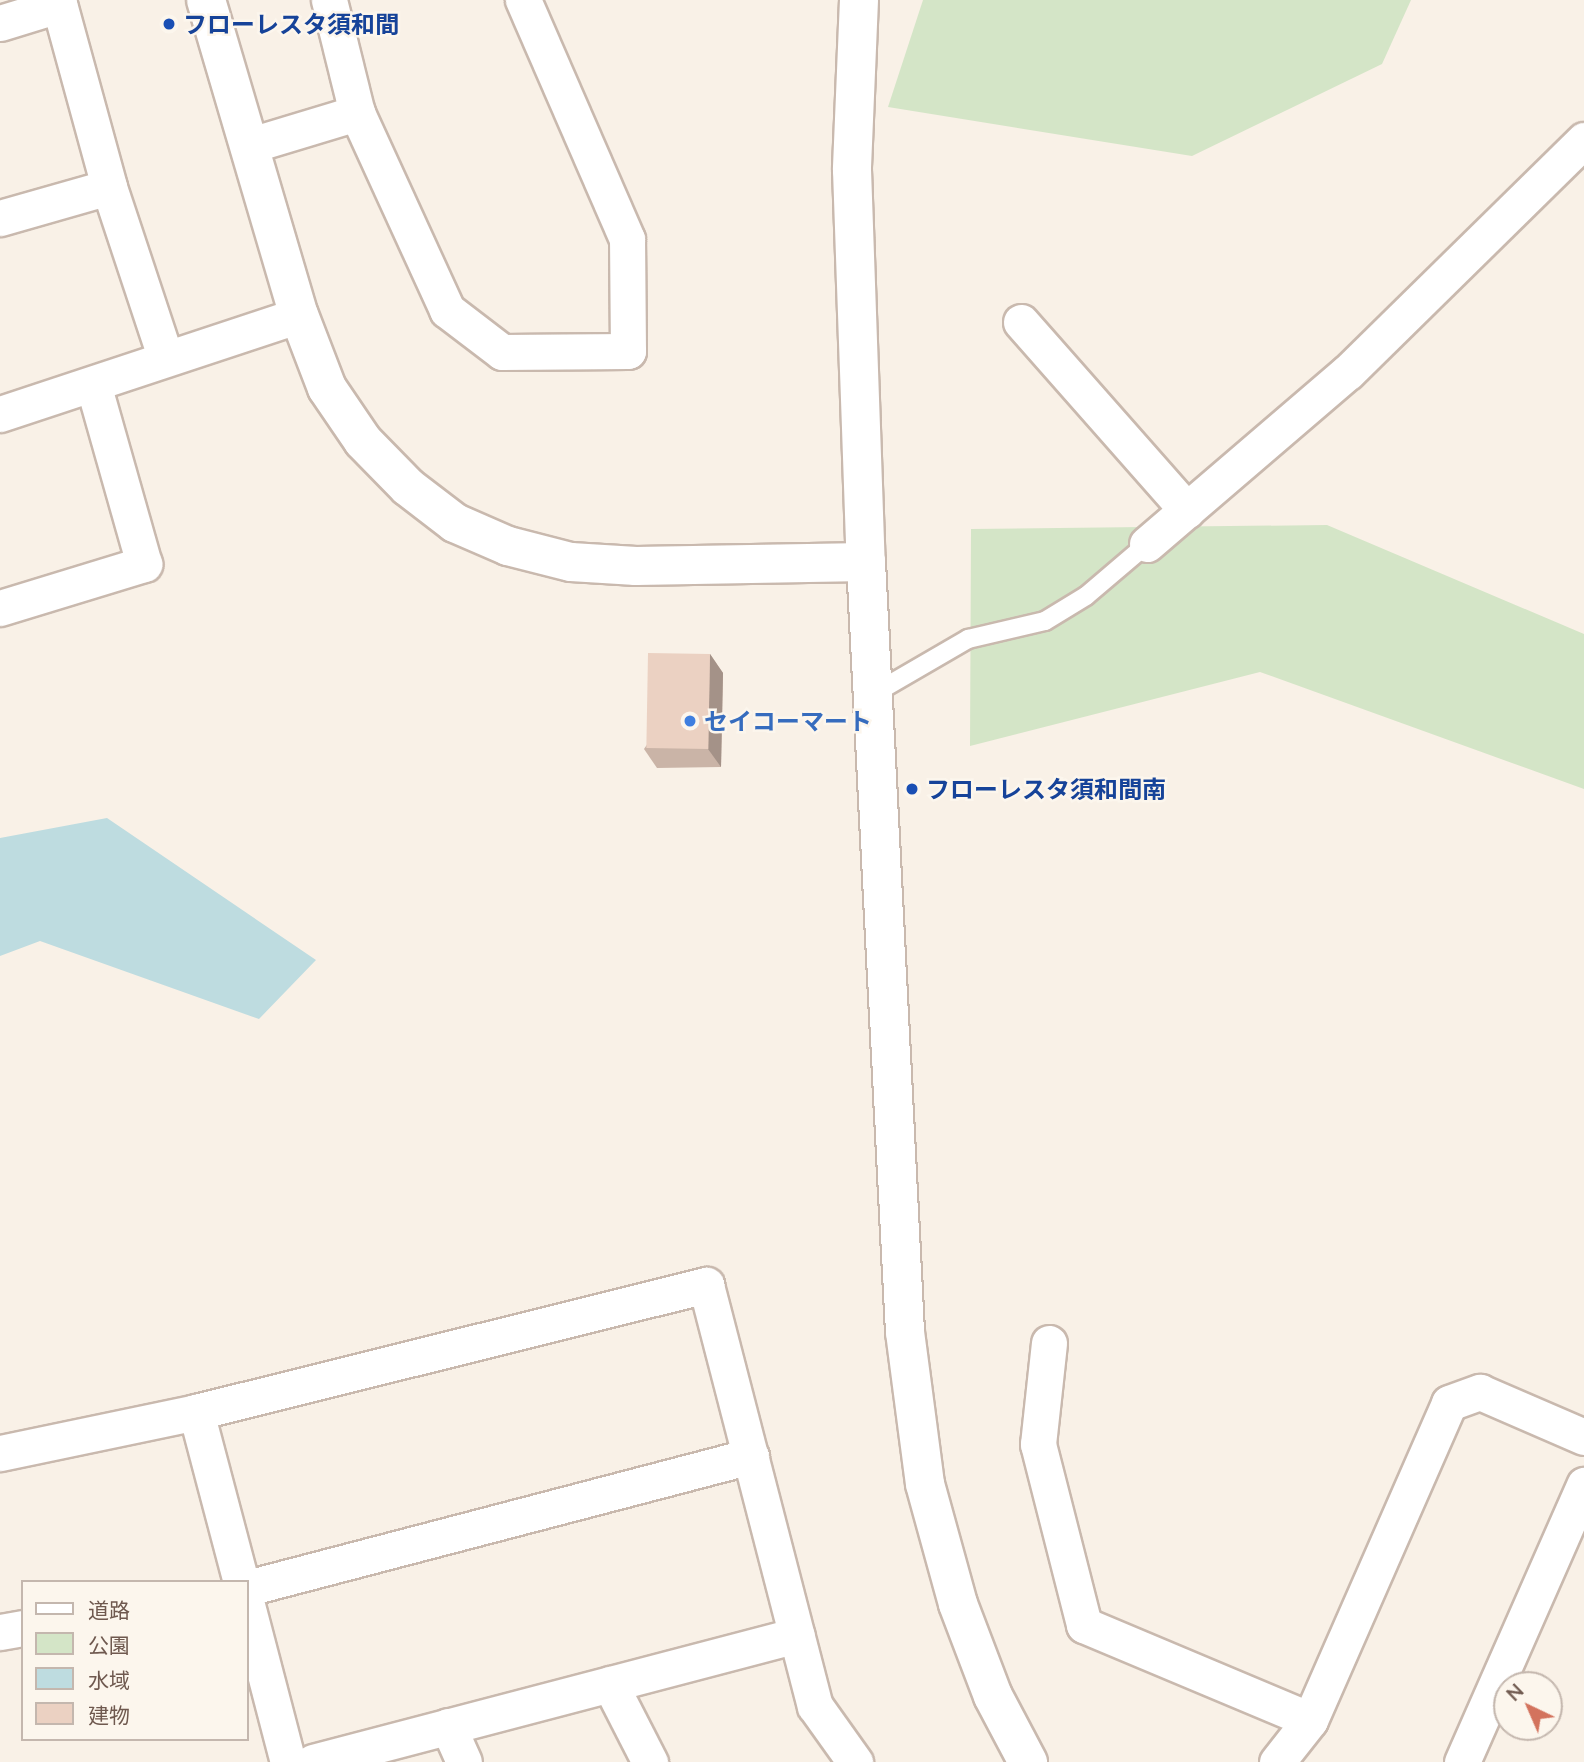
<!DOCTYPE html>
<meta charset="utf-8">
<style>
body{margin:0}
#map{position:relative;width:1584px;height:1762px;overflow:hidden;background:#f9f1e7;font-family:Lato,"Noto Sans JP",sans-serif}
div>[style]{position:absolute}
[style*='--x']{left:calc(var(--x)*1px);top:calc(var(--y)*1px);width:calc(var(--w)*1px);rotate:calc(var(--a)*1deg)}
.green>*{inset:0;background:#d4e5c7}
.water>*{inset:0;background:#bedce0}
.roads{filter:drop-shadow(2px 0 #c9b9ae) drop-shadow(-2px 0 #c9b9ae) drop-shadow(0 2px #c9b9ae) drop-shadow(0 -2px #c9b9ae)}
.lane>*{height:18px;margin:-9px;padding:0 9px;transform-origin:9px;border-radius:9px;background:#fff}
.street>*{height:35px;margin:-17.5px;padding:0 17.5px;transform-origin:17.5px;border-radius:17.5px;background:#fff}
.secondary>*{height:38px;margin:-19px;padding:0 19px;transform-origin:19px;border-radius:19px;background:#fff}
.wall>*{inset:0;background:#cab4a7}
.shaded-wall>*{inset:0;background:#a49288}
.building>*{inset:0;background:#ebd1c2;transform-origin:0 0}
.dots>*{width:19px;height:19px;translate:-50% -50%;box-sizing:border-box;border:4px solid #fcf6ed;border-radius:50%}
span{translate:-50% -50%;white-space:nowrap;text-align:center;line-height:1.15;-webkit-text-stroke:5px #fcf6ed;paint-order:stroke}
.transit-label{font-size:24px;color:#164399;font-weight:700}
.left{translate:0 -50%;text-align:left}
.shop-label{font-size:24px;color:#366cbe;font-weight:700}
.legend{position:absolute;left:21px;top:1580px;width:228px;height:161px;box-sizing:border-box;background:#fcf6ed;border:2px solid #c4b7ae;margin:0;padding:9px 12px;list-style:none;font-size:21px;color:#6f594f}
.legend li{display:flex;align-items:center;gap:14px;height:35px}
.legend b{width:35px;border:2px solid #c4b7ae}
.north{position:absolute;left:1493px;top:1671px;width:70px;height:70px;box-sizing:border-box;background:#fcf6ed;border:2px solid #c4b7ae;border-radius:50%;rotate:316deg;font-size:19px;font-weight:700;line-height:28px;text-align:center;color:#6f594f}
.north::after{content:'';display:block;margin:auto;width:24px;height:32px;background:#d3735d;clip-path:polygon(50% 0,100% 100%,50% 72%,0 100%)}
</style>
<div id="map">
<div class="green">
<i style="clip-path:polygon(923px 0,1411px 0,1382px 64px,1192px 156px,888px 107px)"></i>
<i style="clip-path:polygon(1327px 525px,1584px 634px,1584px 789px,1260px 672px,970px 746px,971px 529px)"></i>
</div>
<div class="water">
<i style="clip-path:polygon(107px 818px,316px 960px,259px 1019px,40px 941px,0 956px,0 838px)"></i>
</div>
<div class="roads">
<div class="lane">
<i style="--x:875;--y:693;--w:108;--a:-30.1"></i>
<i style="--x:968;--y:639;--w:79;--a:-13.2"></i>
<i style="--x:1045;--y:621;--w:48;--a:-31.4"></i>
<i style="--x:1086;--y:596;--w:80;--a:-40.4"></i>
</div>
<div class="street">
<i style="--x:58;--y:0;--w:194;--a:74.7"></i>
<i style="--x:109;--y:187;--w:178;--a:71.7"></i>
<i style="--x:329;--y:0;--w:116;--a:76.1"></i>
<i style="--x:357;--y:113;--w:217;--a:65.4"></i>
<i style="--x:447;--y:310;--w:69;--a:37.4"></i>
<i style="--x:502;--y:352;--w:126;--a:-0.5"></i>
<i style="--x:628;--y:351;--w:112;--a:-90.5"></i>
<i style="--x:627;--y:239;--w:261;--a:-113.5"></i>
<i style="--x:0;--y:23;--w:62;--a:-17"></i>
<i style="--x:251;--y:145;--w:111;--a:-16.8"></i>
<i style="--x:0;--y:218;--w:113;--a:-15.9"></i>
<i style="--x:1021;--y:322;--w:251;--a:48.6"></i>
<i style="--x:0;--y:414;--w:315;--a:-18.3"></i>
<i style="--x:1147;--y:544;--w:265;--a:-40.6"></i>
<i style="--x:1348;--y:372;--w:331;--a:-44.5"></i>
<i style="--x:0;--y:608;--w:151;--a:-17"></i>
<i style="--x:144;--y:564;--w:187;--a:-105.8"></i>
<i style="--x:1049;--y:1343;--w:102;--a:96.2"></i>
<i style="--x:1038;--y:1444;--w:187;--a:75.7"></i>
<i style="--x:1084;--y:1625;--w:245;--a:22.8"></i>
<i style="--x:196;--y:1412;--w:176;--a:75.2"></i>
<i style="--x:0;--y:1453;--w:200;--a:-11.8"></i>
<i style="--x:196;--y:1412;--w:526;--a:-13.98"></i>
<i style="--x:706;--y:1285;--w:435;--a:75.5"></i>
<i style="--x:815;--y:1706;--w:69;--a:54.5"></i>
<i style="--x:247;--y:1588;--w:521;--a:-14.68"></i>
<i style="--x:247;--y:1605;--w:162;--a:75.4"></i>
<i style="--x:0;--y:1632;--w:23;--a:-10"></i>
<i style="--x:610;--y:1684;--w:88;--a:62.9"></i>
<i style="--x:448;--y:1726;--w:39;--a:66"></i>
<i style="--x:313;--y:1762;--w:500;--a:-14.7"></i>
<i style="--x:1277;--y:1762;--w:53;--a:-51.8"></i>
<i style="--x:1310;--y:1720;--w:346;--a:-66.3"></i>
<i style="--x:1449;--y:1403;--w:33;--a:-20"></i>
<i style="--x:1480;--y:1392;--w:113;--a:23.4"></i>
<i style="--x:1462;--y:1762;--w:303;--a:-66.2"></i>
</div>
<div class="secondary">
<i style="--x:206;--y:0;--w:328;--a:73.6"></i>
<i style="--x:299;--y:315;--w:78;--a:69"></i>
<i style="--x:327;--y:388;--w:64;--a:55.8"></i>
<i style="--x:363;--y:441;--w:64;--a:45.6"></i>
<i style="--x:408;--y:487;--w:59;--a:37.5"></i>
<i style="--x:455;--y:523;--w:58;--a:23.5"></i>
<i style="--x:508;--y:546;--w:65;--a:14.3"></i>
<i style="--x:571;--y:562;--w:65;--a:3.5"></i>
<i style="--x:636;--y:566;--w:230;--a:-1"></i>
<i style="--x:859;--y:0;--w:170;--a:92.4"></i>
<i style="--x:852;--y:170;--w:392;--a:88"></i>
<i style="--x:866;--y:562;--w:771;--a:87.1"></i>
<i style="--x:905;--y:1332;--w:153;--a:82.5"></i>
<i style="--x:925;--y:1484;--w:124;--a:74.6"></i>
<i style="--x:958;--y:1604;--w:98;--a:69.2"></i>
<i style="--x:993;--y:1696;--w:75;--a:62.1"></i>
</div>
</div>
<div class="wall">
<i style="clip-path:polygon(710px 654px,723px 673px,721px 767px,657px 768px,644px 749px)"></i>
</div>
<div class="shaded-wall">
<i style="clip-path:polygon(710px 654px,723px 673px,721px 767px,708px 749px)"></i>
</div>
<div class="building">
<i style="left:710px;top:654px;width:95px;height:62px;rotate:91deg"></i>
</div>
<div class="dots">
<i style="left:169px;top:24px;background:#1a4fb4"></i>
<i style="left:690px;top:721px;background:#3f7fe0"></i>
<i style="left:912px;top:789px;background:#1a4fb4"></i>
</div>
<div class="transit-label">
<span class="left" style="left:183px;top:24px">フローレスタ須和間</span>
<span class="left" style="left:926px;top:789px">フローレスタ須和間南</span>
</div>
<div class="shop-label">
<span class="left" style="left:704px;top:721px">セイコーマート</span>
</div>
<ul class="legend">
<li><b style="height:9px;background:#fff"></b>道路</li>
<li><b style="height:19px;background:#d4e5c7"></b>公園</li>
<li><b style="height:19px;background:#bedce0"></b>水域</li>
<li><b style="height:19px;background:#ebd1c2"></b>建物</li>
</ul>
<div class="north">N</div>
</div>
